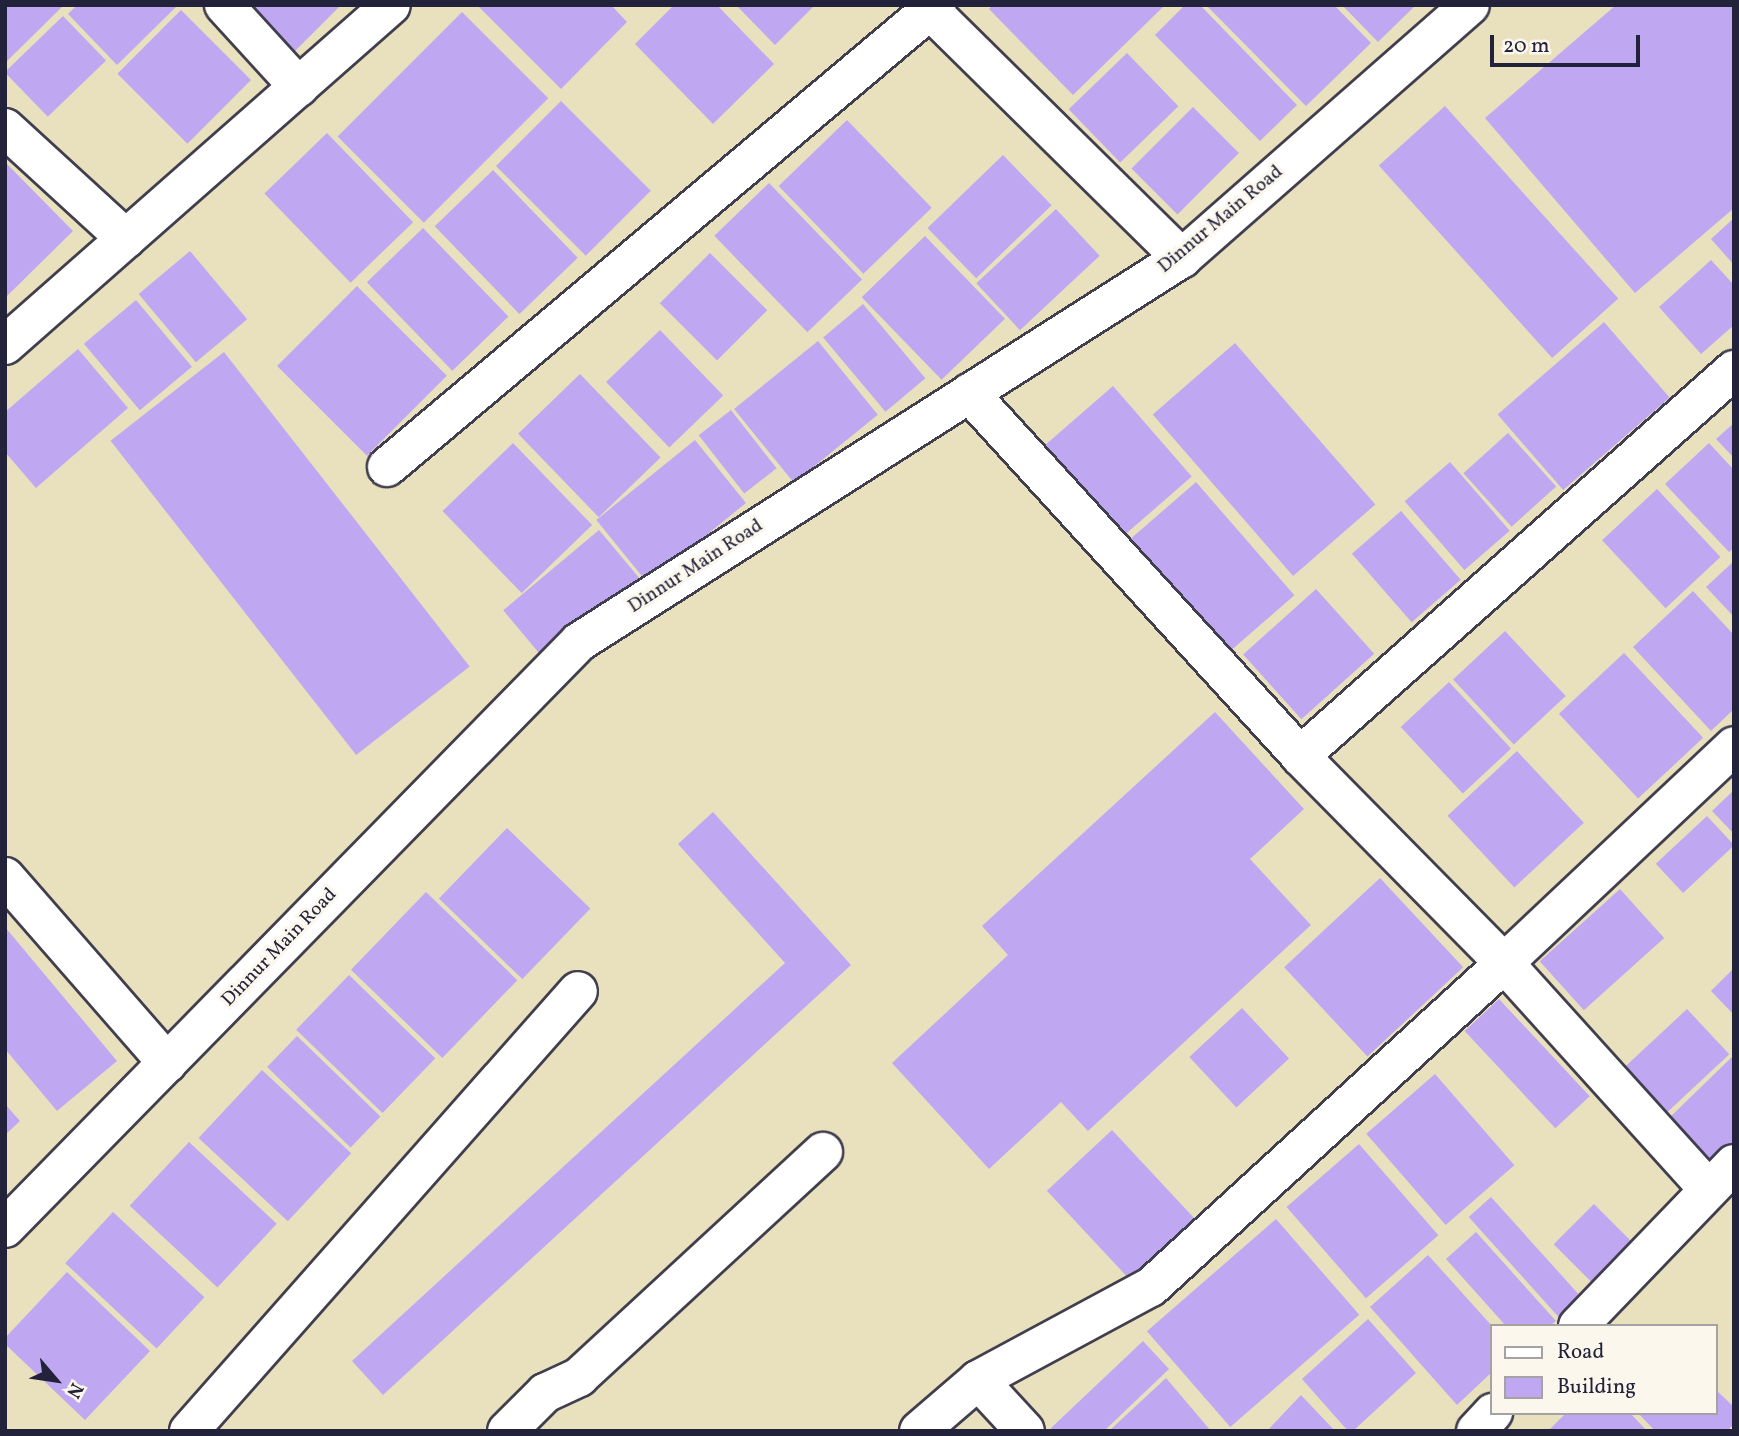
<!DOCTYPE html>
<style>
body{margin:0}
#map{position:relative;width:1739px;height:1436px;overflow:hidden;background:#e9e1bd;font-family:Vollkorn,serif}
div>[style]{position:absolute}
[style*='--x']{left:calc(var(--x)*1px);top:calc(var(--y)*1px);width:calc(var(--w)*1px);rotate:calc(var(--a)*1deg)}
.building>*{inset:0;background:#c0a7f2;transform-origin:0 0}
.roads{filter:drop-shadow(2px 0 #403f4e) drop-shadow(-2px 0 #403f4e) drop-shadow(0 2px #403f4e) drop-shadow(0 -2px #403f4e)}
.minor>*{height:38px;margin:-19px;padding:0 19px;transform-origin:19px;border-radius:19px;background:#fff}
span{translate:-50% -50%;white-space:nowrap;text-align:center;line-height:1.15;-webkit-text-stroke:6px #fbf7ec;paint-order:stroke}
.street-label{font-size:19px;color:#22223b}
.frame{position:absolute;inset:0;border:7px solid #22223b;pointer-events:none}
.legend{position:absolute;left:1490px;top:1324px;width:228px;height:91px;box-sizing:border-box;background:#fbf7ec;border:2px solid #a4a2a5;margin:0;padding:9px 12px;list-style:none;font-size:21px;color:#22223b}
.legend li{display:flex;align-items:center;gap:14px;height:35px}
.legend b{width:35px;border:2px solid #a4a2a5}
.north{position:absolute;left:21px;top:1345px;width:70px;height:70px;-webkit-text-stroke:5px #fbf7ec;paint-order:stroke;rotate:119deg;font-size:19px;font-weight:700;line-height:28px;text-align:center;color:#22223b}
.north::after{content:'';display:block;margin:auto;width:24px;height:32px;background:#22223b;clip-path:polygon(50% 0,100% 100%,50% 72%,0 100%)}
.scale{position:absolute;left:1490px;top:35px;width:150px;height:32px;box-sizing:border-box;border:4px solid #22223b;border-top:0;padding-left:9px;font-size:21px;line-height:24px;white-space:nowrap;color:#22223b;-webkit-text-stroke:5px #fbf7ec;paint-order:stroke}
</style>
<div id="map">
<div class="building">
<i style="clip-path:polygon(5px 5px,64px 5px,5px 63px)"></i>
<i style="clip-path:polygon(77px 5px,178px 5px,117px 65px,68px 14px)"></i>
<i style="clip-path:polygon(248px 5px,341px 5px,294px 52px)"></i>
<i style="clip-path:polygon(481px 5px,611px 5px,627px 22px,561px 89px,479px 7px)"></i>
<i style="clip-path:polygon(674px 5px,717px 5px,774px 64px,713px 124px,635px 44px)"></i>
<i style="clip-path:polygon(736px 5px,815px 5px,775px 45px)"></i>
<i style="clip-path:polygon(993px 5px,1165px 5px,1073px 95px,989px 9px)"></i>
<i style="clip-path:polygon(1185px 5px,1200px 5px,1297px 105px,1260px 141px,1155px 35px)"></i>
<i style="clip-path:polygon(1206px 5px,1334px 5px,1371px 43px,1306px 106px)"></i>
<i style="clip-path:polygon(1342px 5px,1416px 5px,1378px 42px)"></i>
<i style="clip-path:polygon(1616px 5px,1734px 7px,1734px 208px,1635px 293px,1485px 118px)"></i>
<i style="left:181px;top:10px;width:99px;height:90px;rotate:45deg"></i>
<i style="left:462px;top:12px;width:122px;height:176px;rotate:45deg"></i>
<i style="left:63px;top:16px;width:62px;height:81px;rotate:46deg"></i>
<i style="left:1127px;top:53px;width:74px;height:81px;rotate:46deg"></i>
<i style="left:561px;top:101px;width:127px;height:92px;rotate:45deg"></i>
<i style="left:1445px;top:106px;width:259px;height:89px;rotate:48deg"></i>
<i style="left:1193px;top:107px;width:65px;height:87px;rotate:45deg"></i>
<i style="left:847px;top:120px;width:122px;height:95px;rotate:46deg"></i>
<i style="left:327px;top:133px;width:124px;height:87px;rotate:46deg"></i>
<i style="left:1003px;top:155px;width:70px;height:105px;rotate:46deg"></i>
<i style="clip-path:polygon(5px 162px,73px 231px,5px 298px)"></i>
<i style="left:493px;top:170px;width:122px;height:81px;rotate:46deg"></i>
<i style="left:769px;top:183px;width:134px;height:76px;rotate:46deg"></i>
<i style="left:1056px;top:209px;width:64px;height:109px;rotate:47deg"></i>
<i style="clip-path:polygon(1734px 218px,1734px 265px,1711px 239px)"></i>
<i style="left:423px;top:228px;width:123px;height:78px;rotate:46deg"></i>
<i style="left:925px;top:236px;width:115px;height:88px;rotate:46deg"></i>
<i style="left:190px;top:251px;width:89px;height:67px;rotate:50deg"></i>
<i style="left:710px;top:253px;width:81px;height:71px;rotate:45deg"></i>
<i style="clip-path:polygon(1711px 260px,1734px 285px,1734px 325px,1701px 354px,1659px 307px)"></i>
<i style="left:357px;top:286px;width:127px;height:113px;rotate:45deg"></i>
<i style="left:136px;top:300px;width:87px;height:68px;rotate:50deg"></i>
<i style="left:863px;top:304px;width:97px;height:52px;rotate:50deg"></i>
<i style="left:1604px;top:322px;width:100px;height:141px;rotate:49deg"></i>
<i style="left:660px;top:330px;width:91px;height:75px;rotate:46deg"></i>
<i style="left:818px;top:341px;width:95px;height:108px;rotate:51deg"></i>
<i style="left:1235px;top:343px;width:214px;height:109px;rotate:49deg"></i>
<i style="clip-path:polygon(78px 349px,128px 408px,36px 488px,5px 452px,5px 412px)"></i>
<i style="left:224px;top:352px;width:399px;height:144px;rotate:52deg"></i>
<i style="left:580px;top:374px;width:116px;height:86px;rotate:46deg"></i>
<i style="left:1113px;top:386px;width:120px;height:91px;rotate:49deg"></i>
<i style="left:731px;top:410px;width:74px;height:41px;rotate:52deg"></i>
<i style="clip-path:polygon(1734px 423px,1734px 458px,1716px 439px)"></i>
<i style="left:1508px;top:433px;width:72px;height:60px;rotate:48deg"></i>
<i style="left:695px;top:440px;width:81px;height:127px;rotate:51deg"></i>
<i style="left:513px;top:443px;width:114px;height:98px;rotate:46deg"></i>
<i style="clip-path:polygon(1709px 443px,1734px 470px,1734px 548px,1729px 552px,1665px 484px)"></i>
<i style="left:1450px;top:462px;width:91px;height:60px;rotate:49deg"></i>
<i style="left:1196px;top:482px;width:150px;height:90px;rotate:49deg"></i>
<i style="left:1657px;top:489px;width:93px;height:75px;rotate:47deg"></i>
<i style="left:1401px;top:511px;width:91px;height:65px;rotate:49deg"></i>
<i style="left:599px;top:530px;width:64px;height:125px;rotate:50deg"></i>
<i style="clip-path:polygon(1734px 561px,1734px 617px,1706px 587px)"></i>
<i style="left:1316px;top:589px;width:87px;height:98px;rotate:48deg"></i>
<i style="clip-path:polygon(1693px 591px,1734px 635px,1734px 709px,1711px 731px,1633px 647px)"></i>
<i style="left:1505px;top:631px;width:89px;height:71px;rotate:47deg"></i>
<i style="left:1624px;top:653px;width:116px;height:89px;rotate:47deg"></i>
<i style="left:1449px;top:682px;width:91px;height:66px;rotate:47deg"></i>
<i style="clip-path:polygon(1215px 712px,1304px 809px,1250px 859px,1311px 925px,1088px 1131px,1061px 1102px,989px 1169px,892px 1063px,1008px 955px,982px 926px)"></i>
<i style="left:1517px;top:751px;width:98px;height:95px;rotate:47deg"></i>
<i style="clip-path:polygon(1734px 790px,1734px 834px,1712px 811px)"></i>
<i style="clip-path:polygon(713px 812px,851px 965px,383px 1395px,352px 1361px,785px 963px,678px 844px)"></i>
<i style="left:1707px;top:816px;width:40px;height:70px;rotate:47deg"></i>
<i style="left:507px;top:828px;width:116px;height:98px;rotate:44deg"></i>
<i style="left:1380px;top:878px;width:122px;height:131px;rotate:47deg"></i>
<i style="left:1620px;top:889px;width:66px;height:108px;rotate:48deg"></i>
<i style="left:426px;top:892px;width:127px;height:108px;rotate:44deg"></i>
<i style="clip-path:polygon(5px 927px,117px 1061px,57px 1111px,5px 1049px)"></i>
<i style="clip-path:polygon(1734px 968px,1734px 1015px,1711px 991px)"></i>
<i style="left:349px;top:975px;width:120px;height:76px;rotate:44deg"></i>
<i style="left:1499px;top:999px;width:133px;height:47px;rotate:47deg"></i>
<i style="left:1242px;top:1008px;width:69px;height:72px;rotate:47deg"></i>
<i style="left:1687px;top:1009px;width:62px;height:98px;rotate:47deg"></i>
<i style="left:297px;top:1036px;width:116px;height:43px;rotate:44deg"></i>
<i style="clip-path:polygon(1734px 1055px,1734px 1141px,1709px 1165px,1666px 1121px)"></i>
<i style="left:262px;top:1070px;width:122px;height:93px;rotate:43deg"></i>
<i style="left:1435px;top:1074px;width:121px;height:91px;rotate:49deg"></i>
<i style="clip-path:polygon(5px 1104px,20px 1121px,5px 1135px)"></i>
<i style="left:1112px;top:1130px;width:122px;height:89px;rotate:47deg"></i>
<i style="left:189px;top:1142px;width:120px;height:87px;rotate:43deg"></i>
<i style="left:1359px;top:1144px;width:121px;height:96px;rotate:49deg"></i>
<i style="left:1491px;top:1197px;width:136px;height:30px;rotate:48deg"></i>
<i style="left:1594px;top:1204px;width:58px;height:57px;rotate:45deg"></i>
<i style="left:113px;top:1212px;width:125px;height:70px;rotate:43deg"></i>
<i style="left:1276px;top:1219px;width:127px;height:171px;rotate:49deg"></i>
<i style="clip-path:polygon(1476px 1232px,1556px 1321px,1550px 1326px,1506px 1326px,1446px 1259px)"></i>
<i style="clip-path:polygon(1428px 1255px,1492px 1326px,1492px 1372px,1457px 1405px,1370px 1307px)"></i>
<i style="clip-path:polygon(67px 1272px,150px 1351px,85px 1420px,5px 1344px,5px 1338px)"></i>
<i style="clip-path:polygon(1368px 1319px,1416px 1373px,1353px 1431px,1348px 1431px,1302px 1379px)"></i>
<i style="clip-path:polygon(1143px 1341px,1169px 1369px,1104px 1431px,1053px 1431px,1051px 1428px)"></i>
<i style="clip-path:polygon(1166px 1378px,1211px 1431px,1109px 1431px)"></i>
<i style="clip-path:polygon(1716px 1390px,1734px 1407px,1734px 1424px,1727px 1431px,1655px 1431px,1638px 1413px,1716px 1413px)"></i>
<i style="clip-path:polygon(1301px 1395px,1335px 1431px,1267px 1431px)"></i>
<i style="clip-path:polygon(1566px 1413px,1630px 1413px,1647px 1431px,1548px 1431px)"></i>
</div>
<div class="roads">
<div class="minor">
<i style="--x:224;--y:5;--w:111;--a:47.6"></i>
<i style="--x:925;--y:5;--w:361;--a:44.6"></i>
<i style="--x:5;--y:128;--w:164;--a:42.5"></i>
<i style="--x:5;--y:345;--w:514;--a:-41.37"></i>
<i style="--x:969;--y:393;--w:491;--a:47.6"></i>
<i style="--x:1300;--y:756;--w:291;--a:45.4"></i>
<i style="--x:1504;--y:963;--w:304;--a:47.9"></i>
<i style="--x:387;--y:467;--w:718;--a:-40.08"></i>
<i style="--x:1300;--y:756;--w:581;--a:-41.65"></i>
<i style="--x:5;--y:877;--w:247;--a:48.9"></i>
<i style="--x:5;--y:1228;--w:820;--a:-45.59"></i>
<i style="--x:579;--y:642;--w:715;--a:-32.49"></i>
<i style="--x:1182;--y:258;--w:383;--a:-41.3"></i>
<i style="--x:1578;--y:1326;--w:225;--a:-46.1"></i>
<i style="--x:978;--y:1380;--w:69;--a:47.3"></i>
<i style="--x:189;--y:1431;--w:587;--a:-48.52"></i>
<i style="--x:507;--y:1431;--w:54;--a:-45"></i>
<i style="--x:545;--y:1393;--w:38;--a:-25"></i>
<i style="--x:579;--y:1377;--w:332;--a:-42.7"></i>
<i style="--x:919;--y:1431;--w:78;--a:-40.8"></i>
<i style="--x:978;--y:1380;--w:196;--a:-28.3"></i>
<i style="--x:1151;--y:1287;--w:479;--a:-42.5"></i>
<i style="--x:1504;--y:963;--w:316;--a:-43.3"></i>
<i style="--x:1476;--y:1431;--w:25;--a:-47"></i>
</div>
</div>
<div class="street-label">
<span style="left:1221px;top:220px;rotate:-40deg">Dinnur Main Road</span>
<span style="left:696px;top:567px;rotate:-33deg">Dinnur Main Road</span>
<span style="left:280px;top:948px;rotate:-46deg">Dinnur Main Road</span>
</div>
<div class="frame"></div>
<ul class="legend">
<li><b style="height:9px;background:#fff"></b>Road</li>
<li><b style="height:19px;background:#c0a7f2"></b>Building</li>
</ul>
<div class="north">N</div>
<div class="scale">20 m</div>
</div>
